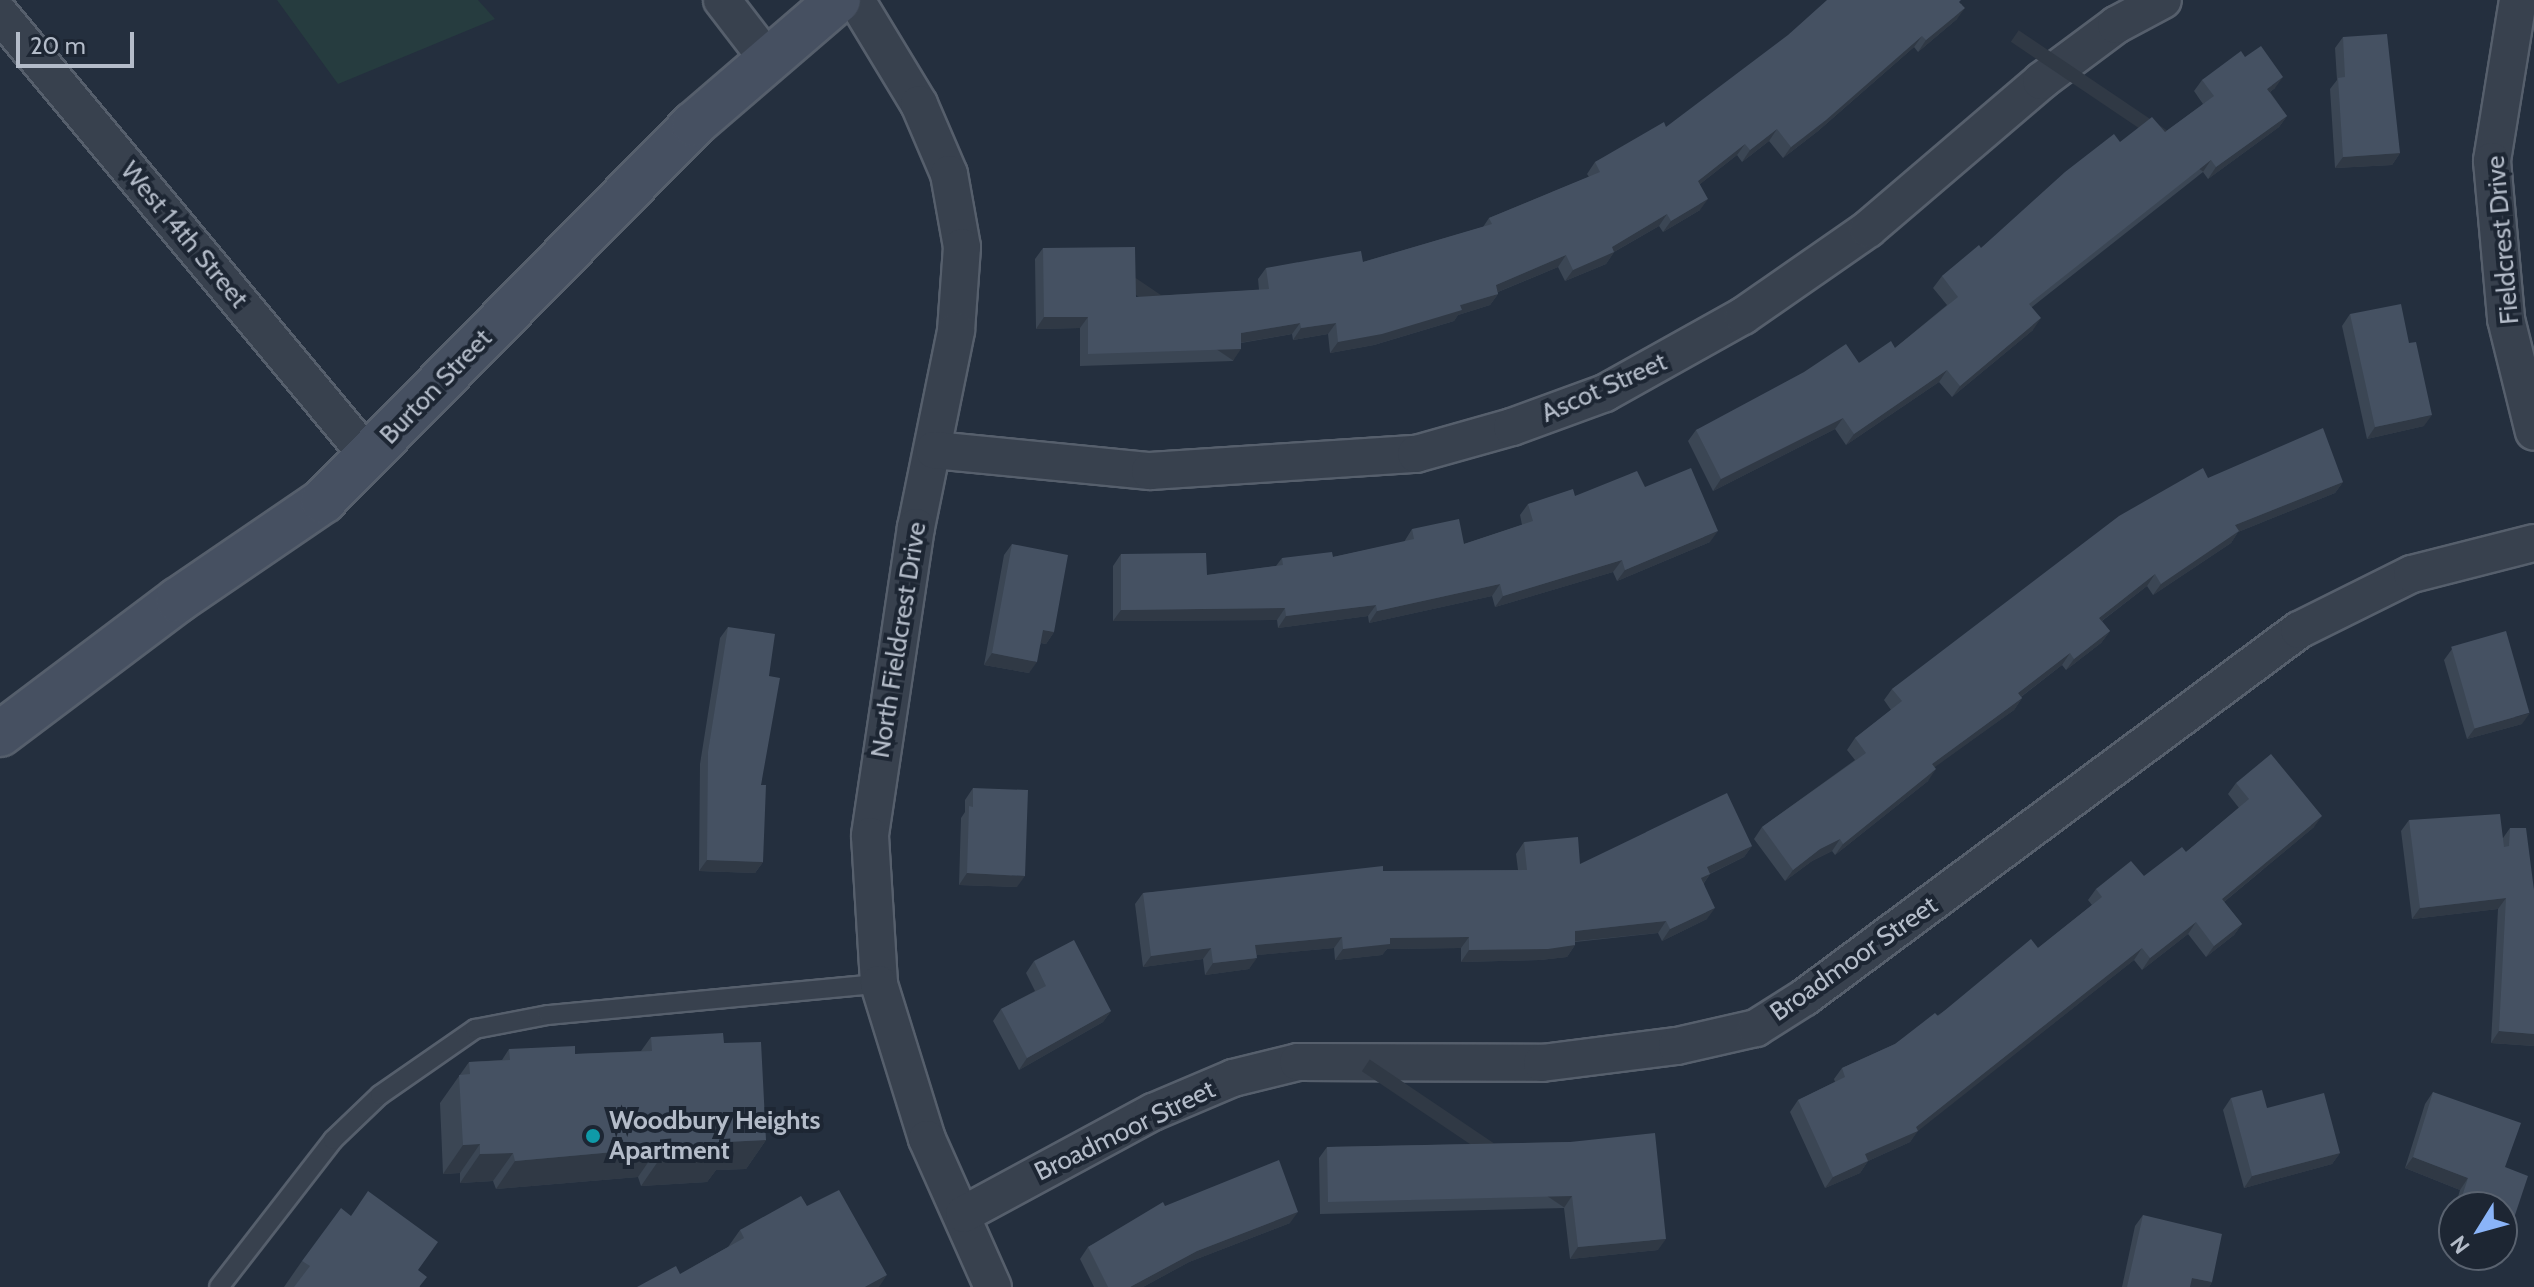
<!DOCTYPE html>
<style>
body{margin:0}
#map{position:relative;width:2534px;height:1287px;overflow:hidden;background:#242f3e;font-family:Cabin,sans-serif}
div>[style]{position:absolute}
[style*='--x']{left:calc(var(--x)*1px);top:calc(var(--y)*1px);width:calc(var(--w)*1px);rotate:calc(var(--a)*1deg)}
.green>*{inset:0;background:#263c3f}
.roads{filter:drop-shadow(2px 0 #565f6c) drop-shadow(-2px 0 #565f6c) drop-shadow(0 2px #565f6c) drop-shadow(0 -2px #565f6c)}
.lane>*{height:18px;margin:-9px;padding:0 9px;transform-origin:9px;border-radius:9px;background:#38414e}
.street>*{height:36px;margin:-18px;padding:0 18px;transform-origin:18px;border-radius:18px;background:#38414e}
.secondary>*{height:44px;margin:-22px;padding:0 22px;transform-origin:22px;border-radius:22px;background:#465061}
.wall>*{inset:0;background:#3b4654}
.shaded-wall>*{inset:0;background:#303945;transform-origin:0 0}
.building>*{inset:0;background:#455162;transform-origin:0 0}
.dots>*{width:22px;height:22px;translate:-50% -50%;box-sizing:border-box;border:4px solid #1d2633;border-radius:50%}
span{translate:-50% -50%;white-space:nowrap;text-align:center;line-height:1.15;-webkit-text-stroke:8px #1d2633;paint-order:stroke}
.street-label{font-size:26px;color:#b4bcc9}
.poi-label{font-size:26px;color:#b4bcc9;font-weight:700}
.left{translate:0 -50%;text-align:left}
.north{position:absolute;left:2438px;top:1191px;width:80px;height:80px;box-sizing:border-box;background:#1d2633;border:2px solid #59626f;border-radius:50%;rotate:233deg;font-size:22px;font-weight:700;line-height:32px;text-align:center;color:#b4bcc9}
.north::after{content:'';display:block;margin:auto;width:28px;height:36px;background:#8ab4f8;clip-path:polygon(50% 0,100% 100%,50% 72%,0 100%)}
.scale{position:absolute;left:16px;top:32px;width:118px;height:36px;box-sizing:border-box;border:4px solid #b4bcc9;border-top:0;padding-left:10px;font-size:24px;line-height:28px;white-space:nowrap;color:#b4bcc9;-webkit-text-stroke:6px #1d2633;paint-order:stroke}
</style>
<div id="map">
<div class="green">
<i style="clip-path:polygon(277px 0,478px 0,495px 19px,338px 84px)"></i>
</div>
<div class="roads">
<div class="lane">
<i style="--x:219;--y:1287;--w:186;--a:-52.2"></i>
<i style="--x:333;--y:1140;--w:65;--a:-43.8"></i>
<i style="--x:380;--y:1095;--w:116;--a:-34.8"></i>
<i style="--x:475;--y:1029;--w:74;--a:-10.9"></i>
<i style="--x:548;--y:1015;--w:332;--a:-5.4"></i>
</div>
<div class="street">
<i style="--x:722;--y:0;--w:76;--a:52.5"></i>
<i style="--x:856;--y:0;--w:122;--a:58.8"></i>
<i style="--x:919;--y:104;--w:76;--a:66.8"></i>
<i style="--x:949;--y:174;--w:74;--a:79.9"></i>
<i style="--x:962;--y:247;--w:84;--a:94.1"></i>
<i style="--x:956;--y:331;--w:200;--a:101.5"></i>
<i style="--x:916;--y:527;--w:312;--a:98.5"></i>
<i style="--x:870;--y:836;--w:148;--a:86.5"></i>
<i style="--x:879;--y:984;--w:162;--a:72.8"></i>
<i style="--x:927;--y:1139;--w:162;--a:66"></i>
<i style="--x:2518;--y:0;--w:163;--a:99.2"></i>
<i style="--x:2492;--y:161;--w:159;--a:84.9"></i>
<i style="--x:2506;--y:319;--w:116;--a:76.1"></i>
<i style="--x:0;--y:14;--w:575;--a:50.22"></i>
<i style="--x:934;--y:450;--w:217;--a:5.6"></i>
<i style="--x:1150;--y:471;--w:267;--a:-3.7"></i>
<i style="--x:1416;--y:454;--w:100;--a:-15.7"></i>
<i style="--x:1512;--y:427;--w:99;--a:-20.1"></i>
<i style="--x:1605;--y:393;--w:158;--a:-29.2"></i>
<i style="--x:1743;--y:316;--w:152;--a:-34.8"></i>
<i style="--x:1868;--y:229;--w:228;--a:-40.5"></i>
<i style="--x:2041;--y:81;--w:94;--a:-36.7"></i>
<i style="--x:2116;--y:25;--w:53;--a:-28"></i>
<i style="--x:964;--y:1214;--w:215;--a:-28.4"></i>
<i style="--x:1153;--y:1112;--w:87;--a:-23"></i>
<i style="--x:1233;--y:1078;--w:67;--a:-13.8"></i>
<i style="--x:1298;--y:1062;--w:244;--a:0.2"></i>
<i style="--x:1542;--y:1063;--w:136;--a:-7.2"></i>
<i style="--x:1677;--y:1046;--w:81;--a:-12.8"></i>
<i style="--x:1756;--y:1028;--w:58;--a:-32.3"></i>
<i style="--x:1805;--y:997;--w:615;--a:-36.61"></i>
<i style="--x:2299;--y:630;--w:126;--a:-26.4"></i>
<i style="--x:2412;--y:574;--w:126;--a:-14.3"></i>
</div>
<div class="secondary">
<i style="--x:0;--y:734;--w:223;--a:-37"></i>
<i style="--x:178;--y:600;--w:176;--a:-34.3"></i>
<i style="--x:323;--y:501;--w:529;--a:-45.46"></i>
<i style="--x:694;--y:124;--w:190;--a:-40.7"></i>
</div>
</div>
<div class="wall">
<i style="clip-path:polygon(1962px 4px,1957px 19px,1918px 52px,1914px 47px,1818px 131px,1783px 158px,1769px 141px,1742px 162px,1737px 155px,1700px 184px,1700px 210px,1663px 232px,1659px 226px,1614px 252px,1606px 264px,1565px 281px,1558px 267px,1498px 292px,1498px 294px,1490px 305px,1458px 315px,1454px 321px,1374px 345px,1330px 353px,1328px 334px,1293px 340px,1292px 334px,1241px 343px,1233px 361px,1080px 366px,1080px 328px,1036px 329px,1035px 259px,1043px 248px,1136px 297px,1259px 290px,1258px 279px,1266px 268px,1363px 262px,1483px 227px,1489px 218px,1589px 177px,1587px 174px,1595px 162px,1666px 127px)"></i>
<i style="clip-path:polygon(2343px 37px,2400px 153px,2392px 165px,2335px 168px,2330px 89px,2337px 80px,2335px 48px)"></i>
<i style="clip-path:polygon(2245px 57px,2275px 88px,2270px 92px,2287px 116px,2279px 127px,2208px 179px,2203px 172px,2032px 307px,2033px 330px,1952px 397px,1939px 382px,1846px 445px,1835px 429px,1713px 491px,1688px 441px,1696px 430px,1895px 348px,1947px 305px,1933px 288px,1942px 276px,1981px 248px,2120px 142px,2165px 132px,2203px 104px,2194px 91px,2202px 80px)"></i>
<i style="clip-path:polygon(2350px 314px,2424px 426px,2367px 439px,2342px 326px)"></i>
<i style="clip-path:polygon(2208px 478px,2343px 482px,2335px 493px,2238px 532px,2231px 543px,2153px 595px,2147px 586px,2102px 621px,2110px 631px,2101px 643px,2066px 670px,2062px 665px,2021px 697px,2022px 698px,2014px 710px,1934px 767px,1928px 781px,1835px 855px,1832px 851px,1812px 861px,1785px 881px,1754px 839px,1762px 827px,1855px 760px,1847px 750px,1855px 738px,1891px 710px,1884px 700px,1892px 689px)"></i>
<i style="clip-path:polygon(1645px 487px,1710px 542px,1617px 581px,1613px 572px,1495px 607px,1492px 596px,1369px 623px,1368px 616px,1278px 628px,1277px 620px,1113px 621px,1113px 566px,1121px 554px,1207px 575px,1276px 566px,1282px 558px,1333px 557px,1404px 542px,1412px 529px,1464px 544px,1522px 525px,1520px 515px,1528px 504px,1575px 496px)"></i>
<i style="clip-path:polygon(1012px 544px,1054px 632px,1046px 644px,1041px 643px,1029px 673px,984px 665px,1004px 555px)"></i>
<i style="clip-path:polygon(728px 627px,769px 676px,761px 785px,763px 862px,755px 873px,699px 871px,700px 764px,720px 638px)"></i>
<i style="clip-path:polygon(2452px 649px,2522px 724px,2467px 739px,2444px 660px)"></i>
<i style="clip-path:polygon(2236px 783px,2314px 827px,2224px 902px,2242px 924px,2234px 935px,2206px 957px,2188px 934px,2142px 970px,2134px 960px,1918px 1130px,1910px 1142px,1868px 1161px,1860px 1173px,1825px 1188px,1790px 1112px,1798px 1100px,1835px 1082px,1834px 1079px,1842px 1068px,1895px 1044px,2038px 948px,2092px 905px,2088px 900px,2096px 889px,2144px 876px,2186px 852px,2239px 808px,2228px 794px)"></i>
<i style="clip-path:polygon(973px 788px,1017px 887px,959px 885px,961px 818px,965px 812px,965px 800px)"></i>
<i style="clip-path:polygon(2409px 820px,2503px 838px,2510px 828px,2534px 890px,2534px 1046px,2491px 1043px,2498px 909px,2412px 919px,2401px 831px)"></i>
<i style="clip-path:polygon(1524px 842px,1580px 864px,1752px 846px,1744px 857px,1710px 874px,1704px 883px,1707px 919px,1662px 941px,1658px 933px,1575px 942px,1575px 945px,1567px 957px,1540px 960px,1461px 962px,1461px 948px,1387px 949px,1382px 955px,1335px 960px,1334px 948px,1257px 955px,1249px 969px,1205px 975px,1203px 959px,1143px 967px,1135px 904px,1143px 893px,1383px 871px,1518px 870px,1516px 854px)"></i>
<i style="clip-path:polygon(1034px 961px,1111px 1011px,1103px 1022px,1019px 1070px,993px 1021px,1001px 1009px,1035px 991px,1026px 973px)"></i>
<i style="clip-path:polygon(651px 1037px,724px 1043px,766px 1140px,746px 1169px,716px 1170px,707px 1182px,641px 1186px,638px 1177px,496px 1189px,493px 1181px,460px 1183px,460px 1173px,443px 1174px,440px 1103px,469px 1062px,502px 1060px,509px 1049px,575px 1054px,641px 1051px)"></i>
<i style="clip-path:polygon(2433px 1092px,2505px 1167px,2503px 1239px,2502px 1207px,2455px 1207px,2460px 1190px,2405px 1168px,2425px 1104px)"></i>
<i style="clip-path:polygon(2231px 1098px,2267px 1108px,2340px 1153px,2332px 1164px,2244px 1188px,2223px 1110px)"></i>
<i style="clip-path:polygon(1570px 1142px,1658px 1250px,1570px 1259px,1564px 1208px,1320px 1214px,1319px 1158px,1327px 1147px)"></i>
<i style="clip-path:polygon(807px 1206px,680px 1274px,728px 1247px,740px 1230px)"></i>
<i style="clip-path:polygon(1165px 1206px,1290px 1223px,1189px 1262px,1143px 1287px,1094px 1287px,1080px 1259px,1088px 1247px)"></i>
<i style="clip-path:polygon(2143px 1215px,2212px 1282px,2209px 1287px,2122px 1287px,2135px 1226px)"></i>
<i style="clip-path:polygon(302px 1261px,418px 1270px,420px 1287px,284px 1287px)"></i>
</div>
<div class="shaded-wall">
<i style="clip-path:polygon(1965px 8px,1957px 19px,1918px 52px,1926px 40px)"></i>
<i style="clip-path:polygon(1922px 36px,1914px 47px,1818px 131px,1783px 158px,1791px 147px)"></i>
<i style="clip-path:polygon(2283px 77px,2275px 88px,2259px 100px,2267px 89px)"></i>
<i style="clip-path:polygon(2287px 116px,2279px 127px,2208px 179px,2216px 167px)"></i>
<i style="clip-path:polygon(1777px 129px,1769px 141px,1742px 162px,1750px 150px)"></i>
<i style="clip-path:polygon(1745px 144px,1737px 155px,1690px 192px,1698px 181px)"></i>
<i style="clip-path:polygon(2400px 153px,2392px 165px,2335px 168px,2343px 157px)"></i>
<i style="left:2211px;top:160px;width:14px;height:232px;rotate:124deg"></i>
<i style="clip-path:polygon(1708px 199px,1700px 210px,1663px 232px,1671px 221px)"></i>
<i style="clip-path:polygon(1667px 214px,1659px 226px,1612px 253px,1614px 252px,1606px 264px,1565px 281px,1573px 270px)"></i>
<i style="clip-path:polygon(1566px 255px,1558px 267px,1488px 296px,1496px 285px)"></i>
<i style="clip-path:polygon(1498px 294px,1490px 305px,1458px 315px,1454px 321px,1374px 345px,1330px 353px,1338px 342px)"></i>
<i style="clip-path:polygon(1044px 317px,1088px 317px,1080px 328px,1036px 329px)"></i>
<i style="clip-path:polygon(2041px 318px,2033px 330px,1952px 397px,1960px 386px)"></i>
<i style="clip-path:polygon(1300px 323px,1292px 334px,1233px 344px,1241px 333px)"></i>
<i style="clip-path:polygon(1336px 323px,1328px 334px,1293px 340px,1301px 328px)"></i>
<i style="left:1241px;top:349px;width:14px;height:153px;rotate:124deg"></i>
<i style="clip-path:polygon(1947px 370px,1939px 382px,1846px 445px,1854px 434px)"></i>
<i style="clip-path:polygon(2432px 415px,2424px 426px,2367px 439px,2375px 427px)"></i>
<i style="clip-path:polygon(1843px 418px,1835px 429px,1713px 491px,1721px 479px)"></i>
<i style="clip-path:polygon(2343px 482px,2335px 493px,2238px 532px,2231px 543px,2153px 595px,2161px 584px,2235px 525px)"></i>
<i style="clip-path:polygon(1718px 531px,1710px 542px,1617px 581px,1625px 570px)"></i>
<i style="clip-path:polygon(1622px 560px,1613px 572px,1495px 607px,1503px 596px)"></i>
<i style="clip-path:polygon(2155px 574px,2147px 586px,2091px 629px,2099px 618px)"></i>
<i style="clip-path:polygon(1500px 584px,1492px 596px,1369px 623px,1377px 611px)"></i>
<i style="clip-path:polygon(1376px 605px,1368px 616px,1278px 628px,1286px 616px)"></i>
<i style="clip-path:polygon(1285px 608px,1277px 620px,1113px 621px,1121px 610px)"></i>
<i style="clip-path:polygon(1043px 630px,1054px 632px,1046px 644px,1035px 642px)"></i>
<i style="clip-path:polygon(2110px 631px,2101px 643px,2066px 670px,2074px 659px)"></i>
<i style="clip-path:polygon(992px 653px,1037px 662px,1029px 673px,984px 665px)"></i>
<i style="clip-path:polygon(2070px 653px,2062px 665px,2010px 705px,2018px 693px)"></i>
<i style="clip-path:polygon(2022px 698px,2014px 710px,1924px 775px,1932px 764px)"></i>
<i style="clip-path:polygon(2530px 713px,2522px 724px,2467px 739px,2475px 728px)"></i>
<i style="clip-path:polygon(1936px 769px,1928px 781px,1835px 855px,1843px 844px)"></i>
<i style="clip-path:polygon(2322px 816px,2314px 827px,2214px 910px,2222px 899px)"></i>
<i style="clip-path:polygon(1840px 839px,1832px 851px,1812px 861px,1785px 881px,1793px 870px,1820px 849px)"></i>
<i style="clip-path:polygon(1752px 846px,1744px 857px,1709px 874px,1710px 874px,1702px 885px,1693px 889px,1707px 867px)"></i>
<i style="clip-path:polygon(707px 860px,763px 862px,755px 873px,699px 871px)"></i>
<i style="clip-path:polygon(967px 873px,1025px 876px,1017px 887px,959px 885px)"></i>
<i style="clip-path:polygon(2506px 898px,2498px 909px,2412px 919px,2420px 908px)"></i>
<i style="clip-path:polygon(1715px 908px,1707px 919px,1662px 941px,1670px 929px)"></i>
<i style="clip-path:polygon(1666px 921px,1658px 933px,1567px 942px,1575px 931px)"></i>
<i style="clip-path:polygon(2196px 922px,2188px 934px,2142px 970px,2150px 958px)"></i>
<i style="clip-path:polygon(2242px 924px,2234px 935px,2206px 957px,2214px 946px)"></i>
<i style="clip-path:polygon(1342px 937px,1334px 948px,1247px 956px,1255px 945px)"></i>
<i style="clip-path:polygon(1469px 937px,1461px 948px,1387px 949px,1382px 955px,1335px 960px,1343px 949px,1390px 938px)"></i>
<i style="clip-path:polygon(1575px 945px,1567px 957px,1540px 960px,1461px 962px,1469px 950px)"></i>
<i style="clip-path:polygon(1211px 948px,1203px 959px,1143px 967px,1151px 956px)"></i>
<i style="clip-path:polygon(2142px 948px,2134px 960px,1918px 1131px,1910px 1142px,1857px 1166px,1865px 1154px,1916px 1127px)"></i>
<i style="clip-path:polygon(1257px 958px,1249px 969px,1205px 975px,1213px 963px)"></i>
<i style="clip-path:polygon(1111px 1011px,1103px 1022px,1019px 1070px,1027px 1058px)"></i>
<i style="clip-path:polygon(2499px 1031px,2534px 1034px,2534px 1046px,2491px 1043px)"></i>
<i style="clip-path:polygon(766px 1140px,746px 1169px,716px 1170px,707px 1182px,641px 1186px,661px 1157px,726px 1142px)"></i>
<i style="clip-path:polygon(480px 1144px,460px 1173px,443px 1174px,463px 1145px)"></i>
<i style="clip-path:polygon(658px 1148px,638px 1177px,496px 1189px,515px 1161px)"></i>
<i style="clip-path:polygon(513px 1153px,493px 1181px,460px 1183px,480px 1154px)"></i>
<i style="clip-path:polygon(2340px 1153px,2332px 1164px,2244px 1188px,2252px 1176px)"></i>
<i style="clip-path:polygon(2413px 1157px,2468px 1178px,2460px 1190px,2405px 1168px)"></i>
<i style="clip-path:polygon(1868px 1161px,1860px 1173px,1825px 1188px,1833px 1177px)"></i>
<i style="left:1572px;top:1196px;width:14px;height:244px;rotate:124deg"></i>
<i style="clip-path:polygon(1298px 1212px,1290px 1223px,1189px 1262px,1143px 1287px,1130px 1287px,1197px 1251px)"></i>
<i style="clip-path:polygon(2502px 1224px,2511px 1227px,2503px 1239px,2502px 1238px)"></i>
<i style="clip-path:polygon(1666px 1239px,1658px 1250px,1570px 1259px,1578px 1247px)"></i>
<i style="clip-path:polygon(887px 1275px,879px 1287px,865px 1287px)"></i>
<i style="clip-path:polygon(2192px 1278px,2212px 1282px,2209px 1287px,2186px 1287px)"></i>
</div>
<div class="building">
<i style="clip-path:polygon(1827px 0,1961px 0,1959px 2px,1965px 8px,1926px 40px,1922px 36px,1826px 120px,1791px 147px,1777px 129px,1750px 150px,1745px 144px,1698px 181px,1708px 199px,1671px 221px,1667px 214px,1612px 247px,1614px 252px,1573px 270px,1566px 255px,1496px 285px,1498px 294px,1460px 305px,1462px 310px,1382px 334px,1338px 342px,1336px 323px,1301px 328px,1300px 323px,1241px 333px,1241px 349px,1088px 354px,1088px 317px,1044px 317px,1043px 248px,1135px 247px,1136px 297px,1269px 289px,1266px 268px,1361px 251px,1363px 262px,1492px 224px,1489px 218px,1600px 172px,1595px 162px,1664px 122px,1666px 127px,1788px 35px)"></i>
<i style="clip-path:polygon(2387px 34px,2400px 153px,2343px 157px,2338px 78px,2345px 77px,2343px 37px)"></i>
<i style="clip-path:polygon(2261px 46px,2283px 77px,2267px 89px,2287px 116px,2216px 167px,2211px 160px,2029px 304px,2041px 318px,1960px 386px,1947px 370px,1854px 434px,1843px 418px,1721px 479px,1696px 430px,1804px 372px,1846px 344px,1859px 363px,1891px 341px,1895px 348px,1958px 297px,1942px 276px,1979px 245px,1981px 248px,2065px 172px,2114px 134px,2120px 142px,2152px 117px,2165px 132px,2214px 96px,2202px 80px,2241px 51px,2245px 57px)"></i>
<i style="clip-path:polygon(2401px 304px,2409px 343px,2416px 342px,2432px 415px,2375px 427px,2350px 314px)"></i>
<i style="clip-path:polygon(2323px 428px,2343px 482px,2235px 525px,2239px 531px,2161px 584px,2155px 574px,2099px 618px,2110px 631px,2074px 659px,2070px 653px,2018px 693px,2022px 698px,1932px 764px,1936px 769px,1843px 844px,1840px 839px,1820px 849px,1793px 870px,1762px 827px,1866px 753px,1855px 738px,1902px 701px,1892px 689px,2119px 516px,2203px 468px,2208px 478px)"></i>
<i style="clip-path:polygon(1691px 468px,1718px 531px,1625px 570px,1622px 560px,1503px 596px,1500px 584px,1377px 611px,1376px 605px,1286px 616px,1285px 608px,1121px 610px,1121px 554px,1206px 553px,1207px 575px,1283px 565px,1282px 558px,1332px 552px,1333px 557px,1414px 539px,1412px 529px,1459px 519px,1464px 544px,1533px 521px,1528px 504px,1573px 489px,1575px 496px,1637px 471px,1645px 487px)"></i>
<i style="clip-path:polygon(1012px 544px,1068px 555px,1054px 632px,1043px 630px,1037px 662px,992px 653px)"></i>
<i style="clip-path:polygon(728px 627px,775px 634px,769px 676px,780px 678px,761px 785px,766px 785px,763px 862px,707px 860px,708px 752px)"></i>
<i style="left:2506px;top:631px;width:85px;height:57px;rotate:74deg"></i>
<i style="clip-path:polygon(2271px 754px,2322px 816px,2222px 899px,2242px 924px,2214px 946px,2196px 922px,2150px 958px,2142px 948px,1916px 1127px,1918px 1131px,1865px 1154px,1868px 1161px,1833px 1177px,1798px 1100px,1845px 1077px,1842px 1068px,1895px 1044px,1935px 1013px,1938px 1016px,2031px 939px,2038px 948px,2102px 897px,2096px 889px,2131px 861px,2144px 876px,2182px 847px,2186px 852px,2249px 799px,2236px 783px)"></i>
<i style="clip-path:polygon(973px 788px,1028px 790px,1025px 876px,967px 873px,969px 806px,973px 807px)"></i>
<i style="clip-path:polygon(1727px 793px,1752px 846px,1707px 867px,1710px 874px,1701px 878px,1715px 908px,1670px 929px,1666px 921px,1575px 931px,1575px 945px,1548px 949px,1469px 950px,1469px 937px,1390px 938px,1390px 944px,1343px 949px,1342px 937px,1255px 945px,1257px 958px,1213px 963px,1211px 948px,1151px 956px,1143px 893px,1383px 866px,1383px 871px,1527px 870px,1524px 842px,1578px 837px,1580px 864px)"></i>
<i style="clip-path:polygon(2500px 814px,2504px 847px,2509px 846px,2510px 828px,2526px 828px,2534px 890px,2534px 1034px,2499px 1031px,2506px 898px,2420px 908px,2409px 820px)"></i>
<i style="clip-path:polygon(1074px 940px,1111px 1011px,1027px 1058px,1001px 1009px,1046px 986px,1034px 961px)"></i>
<i style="clip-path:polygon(723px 1033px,724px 1043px,761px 1042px,766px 1140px,726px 1142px,727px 1154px,661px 1157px,658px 1148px,515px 1161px,513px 1153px,480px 1154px,480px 1144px,463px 1145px,459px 1075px,470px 1074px,469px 1062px,510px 1060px,509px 1049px,575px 1046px,575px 1054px,652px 1051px,651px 1037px)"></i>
<i style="clip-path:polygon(2262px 1090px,2267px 1108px,2324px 1093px,2340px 1153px,2252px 1176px,2231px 1098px)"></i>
<i style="clip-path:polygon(2433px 1092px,2521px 1123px,2505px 1167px,2528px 1176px,2511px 1227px,2502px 1224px,2502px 1207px,2459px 1206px,2468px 1178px,2413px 1157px)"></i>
<i style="clip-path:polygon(1655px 1133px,1666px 1239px,1578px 1247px,1572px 1196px,1328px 1202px,1327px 1147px,1570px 1142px)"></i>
<i style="clip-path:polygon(1279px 1160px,1298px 1212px,1197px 1251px,1130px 1287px,1108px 1287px,1088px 1247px,1163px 1202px,1165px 1206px)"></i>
<i style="clip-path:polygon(839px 1190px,887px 1275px,865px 1287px,637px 1287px,676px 1266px,680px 1274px,744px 1238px,740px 1230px,801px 1196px,807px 1206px)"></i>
<i style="clip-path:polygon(368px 1191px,438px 1242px,418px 1270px,427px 1277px,419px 1287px,294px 1287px,310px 1266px,302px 1261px,341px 1208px,351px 1216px)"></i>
<i style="clip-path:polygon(2143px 1215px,2222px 1234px,2212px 1282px,2192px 1278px,2190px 1287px,2127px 1287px)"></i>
</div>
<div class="dots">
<i style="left:593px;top:1136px;background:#0f9aa8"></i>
</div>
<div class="street-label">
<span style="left:184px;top:235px;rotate:50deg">West 14th Street</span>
<span style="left:2503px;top:240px;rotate:-95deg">Fieldcrest Drive</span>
<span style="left:436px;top:387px;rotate:-46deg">Burton Street</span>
<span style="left:1604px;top:388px;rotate:-24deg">Ascot Street</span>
<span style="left:899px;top:640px;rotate:-81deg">North Fieldcrest Drive</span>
<span style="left:1854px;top:959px;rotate:-35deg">Broadmoor Street</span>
<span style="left:1125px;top:1131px;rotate:-26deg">Broadmoor Street</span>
</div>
<div class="poi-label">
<span class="left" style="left:609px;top:1136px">Woodbury Heights<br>Apartment</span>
</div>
<div class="north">N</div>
<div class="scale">20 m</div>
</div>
